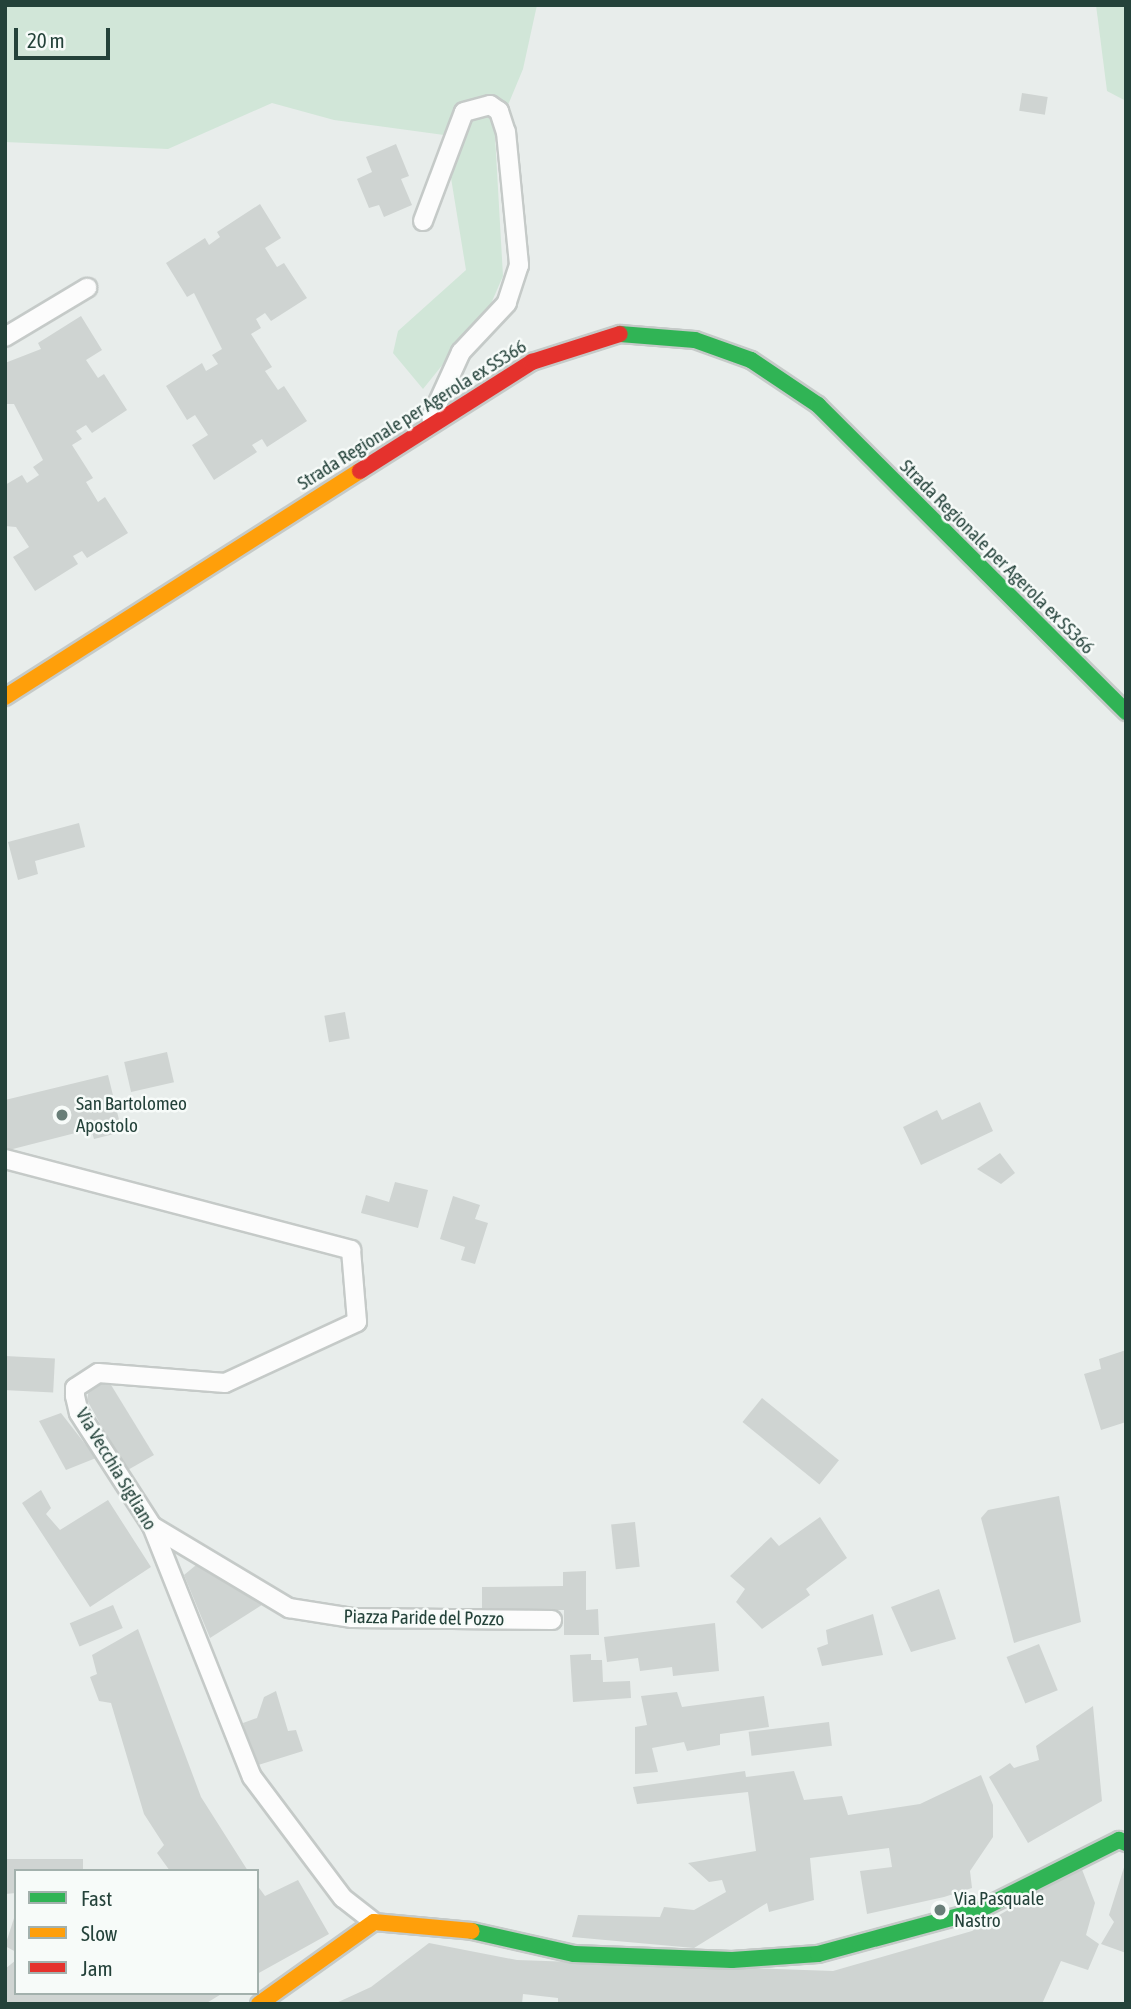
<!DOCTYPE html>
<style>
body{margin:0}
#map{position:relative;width:1131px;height:2009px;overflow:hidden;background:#e8edeb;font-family:"Asap Condensed",sans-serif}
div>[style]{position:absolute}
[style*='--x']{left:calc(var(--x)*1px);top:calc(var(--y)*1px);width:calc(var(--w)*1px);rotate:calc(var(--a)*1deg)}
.green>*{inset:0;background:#d1e6d8}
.building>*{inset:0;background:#cfd4d2;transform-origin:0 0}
.roads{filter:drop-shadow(2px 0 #c5cac8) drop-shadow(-2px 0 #c5cac8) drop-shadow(0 2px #c5cac8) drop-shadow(0 -2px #c5cac8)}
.lane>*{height:18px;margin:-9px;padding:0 9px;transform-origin:9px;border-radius:9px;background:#fcfcfc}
.fast>*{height:16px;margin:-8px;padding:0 8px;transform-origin:8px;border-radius:8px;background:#30b455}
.slow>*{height:16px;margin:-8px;padding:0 8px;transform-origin:8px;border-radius:8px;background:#ff9f0a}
.jam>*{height:16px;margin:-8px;padding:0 8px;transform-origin:8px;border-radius:8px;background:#e5322d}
.dots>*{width:19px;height:19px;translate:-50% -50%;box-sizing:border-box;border:4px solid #f7fbf9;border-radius:50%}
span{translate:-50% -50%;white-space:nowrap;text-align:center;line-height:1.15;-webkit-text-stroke:5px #f7fbf9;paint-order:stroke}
.street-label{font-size:19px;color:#24423a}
.poi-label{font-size:19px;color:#24423a}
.left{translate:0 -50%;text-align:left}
.frame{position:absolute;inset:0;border:7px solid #24423a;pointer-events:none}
.legend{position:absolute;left:14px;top:1869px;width:245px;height:126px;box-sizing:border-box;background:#f7fbf9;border:2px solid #a3b1ad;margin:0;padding:9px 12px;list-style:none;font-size:21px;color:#24423a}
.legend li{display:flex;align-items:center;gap:14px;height:35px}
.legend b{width:35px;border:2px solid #a3b1ad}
.scale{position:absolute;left:14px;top:28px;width:96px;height:32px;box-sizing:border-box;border:4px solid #24423a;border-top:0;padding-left:9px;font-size:21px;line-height:24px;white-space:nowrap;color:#24423a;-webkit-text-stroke:5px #f7fbf9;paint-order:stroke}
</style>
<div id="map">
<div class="green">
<i style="clip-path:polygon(5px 5px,537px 5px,523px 69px,495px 136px,503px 276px,490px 306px,423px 389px,393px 353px,398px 331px,466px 270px,444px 135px,334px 120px,272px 103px,168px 149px,5px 142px)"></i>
<i style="clip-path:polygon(1096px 5px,1126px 5px,1126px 101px,1107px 91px)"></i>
</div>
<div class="building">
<i style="left:1022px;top:93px;width:26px;height:18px;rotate:9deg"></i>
<i style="clip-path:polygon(396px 144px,409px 176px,401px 179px,412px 205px,384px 217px,379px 205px,369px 208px,357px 179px,372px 172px,366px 157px)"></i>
<i style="clip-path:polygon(260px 204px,281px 238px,265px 248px,277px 267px,284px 263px,307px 298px,271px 321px,265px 313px,256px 319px,261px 328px,251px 334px,272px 367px,265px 371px,278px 390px,284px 386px,307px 421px,267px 447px,262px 439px,252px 445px,257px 452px,214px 480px,192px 445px,208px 435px,195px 415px,187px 420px,166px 386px,202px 363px,206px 371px,218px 364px,212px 355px,222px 349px,194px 293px,187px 297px,166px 263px,205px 238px,209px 245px,220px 237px,217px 232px)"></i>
<i style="clip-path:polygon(81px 316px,102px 350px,86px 360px,98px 378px,104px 374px,127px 410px,92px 433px,86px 425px,76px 431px,82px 439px,72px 445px,93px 478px,86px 482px,98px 502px,105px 497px,128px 533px,87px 558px,82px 551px,73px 556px,78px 564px,35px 591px,13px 557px,29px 547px,16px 527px,5px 526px,5px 485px,22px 475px,27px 483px,39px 475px,33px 467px,43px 460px,14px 404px,5px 404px,5px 363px,41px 349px,38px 343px)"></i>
<i style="clip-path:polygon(79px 823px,85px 847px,35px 861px,38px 874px,18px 880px,8px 842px)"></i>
<i style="left:345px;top:1012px;width:27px;height:21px;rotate:80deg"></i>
<i style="left:167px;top:1052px;width:31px;height:44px;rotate:77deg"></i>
<i style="clip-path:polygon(108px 1075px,122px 1132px,94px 1139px,91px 1129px,5px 1151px,5px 1100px)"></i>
<i style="clip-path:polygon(980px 1102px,993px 1131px,921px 1165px,903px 1127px,937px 1110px,942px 1120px)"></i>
<i style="clip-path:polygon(1000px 1153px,1015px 1173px,1001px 1184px,977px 1169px)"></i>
<i style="clip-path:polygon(395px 1182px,428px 1190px,418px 1228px,361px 1213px,366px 1195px,389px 1202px)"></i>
<i style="clip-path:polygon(453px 1196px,480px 1205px,475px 1219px,488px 1223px,475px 1264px,461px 1260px,465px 1247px,440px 1239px)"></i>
<i style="clip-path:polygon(1126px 1350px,1126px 1422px,1101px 1430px,1084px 1374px,1101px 1369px,1099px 1359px)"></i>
<i style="left:5px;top:1356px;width:50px;height:34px;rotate:3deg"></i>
<i style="clip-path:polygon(108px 1380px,154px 1455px,126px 1471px,87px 1400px,89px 1389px)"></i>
<i style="left:762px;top:1398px;width:99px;height:31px;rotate:39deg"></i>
<i style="clip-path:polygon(61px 1413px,96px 1458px,66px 1470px,39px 1421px)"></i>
<i style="clip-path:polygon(41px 1490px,51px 1508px,46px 1514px,60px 1530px,108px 1500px,151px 1567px,90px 1607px,22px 1503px)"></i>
<i style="clip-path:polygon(1059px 1496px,1081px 1622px,1014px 1643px,981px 1518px,988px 1510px)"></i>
<i style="clip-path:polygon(820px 1517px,847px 1558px,806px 1589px,810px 1595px,762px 1629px,736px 1602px,745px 1589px,730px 1576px,771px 1537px,779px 1546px)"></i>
<i style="left:635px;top:1522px;width:45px;height:24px;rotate:84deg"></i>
<i style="clip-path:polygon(201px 1561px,268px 1601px,210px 1638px,184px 1575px)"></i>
<i style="clip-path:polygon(586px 1571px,586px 1610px,598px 1609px,599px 1635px,564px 1635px,564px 1610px,482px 1610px,482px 1587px,563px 1586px,563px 1572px)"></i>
<i style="clip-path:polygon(939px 1589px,956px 1639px,911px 1652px,891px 1607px)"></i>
<i style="left:113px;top:1605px;width:25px;height:47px;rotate:67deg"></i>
<i style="clip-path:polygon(873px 1614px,883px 1655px,822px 1666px,817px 1648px,828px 1644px,826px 1630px)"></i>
<i style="clip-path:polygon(715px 1623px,719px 1671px,673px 1676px,672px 1667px,640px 1671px,638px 1658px,607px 1662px,604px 1637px)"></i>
<i style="clip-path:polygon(138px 1629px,201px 1797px,248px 1871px,170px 1871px,157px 1853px,164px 1845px,144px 1814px,111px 1703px,99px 1701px,90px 1677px,97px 1674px,92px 1655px)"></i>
<i style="left:1039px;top:1644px;width:50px;height:35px;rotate:68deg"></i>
<i style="clip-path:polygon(591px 1654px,591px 1660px,602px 1660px,603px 1682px,630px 1681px,631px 1698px,573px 1702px,570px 1655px)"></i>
<i style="clip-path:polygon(276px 1691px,288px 1731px,296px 1730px,303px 1751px,255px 1766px,243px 1723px,257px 1718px,264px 1697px)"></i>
<i style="clip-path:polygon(677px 1692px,682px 1707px,764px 1696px,769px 1727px,720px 1734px,720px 1745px,687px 1751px,684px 1742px,652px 1748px,658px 1772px,635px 1774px,635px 1727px,647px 1725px,641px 1696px)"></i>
<i style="clip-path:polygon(1093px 1706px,1102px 1801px,1028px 1843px,989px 1777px,1010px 1763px,1014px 1768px,1039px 1760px,1036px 1746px)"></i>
<i style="left:829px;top:1722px;width:24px;height:81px;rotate:83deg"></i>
<i style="clip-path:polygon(745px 1771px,746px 1777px,794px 1771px,804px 1800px,842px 1796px,848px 1815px,920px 1804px,981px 1775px,993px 1805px,993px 1837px,970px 1871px,972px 1888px,944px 1897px,867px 1914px,860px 1871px,892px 1867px,889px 1848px,810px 1858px,814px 1900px,769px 1912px,767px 1903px,694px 1948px,572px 1937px,578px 1915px,660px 1917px,664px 1907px,694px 1910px,726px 1892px,722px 1880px,709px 1882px,688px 1863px,756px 1851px,748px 1792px,637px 1804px,633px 1787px)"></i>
<i style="clip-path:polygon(5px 1859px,83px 1859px,83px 1871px,16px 1871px,16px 1893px,5px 1894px)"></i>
<i style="clip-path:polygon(1126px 1861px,1126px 1953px,1101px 1944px,1114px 1922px,1109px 1915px)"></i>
<i style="clip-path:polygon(1081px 1867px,1095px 1903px,1086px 1935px,1099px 1944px,1088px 1970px,1061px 1961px,1042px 2004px,558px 2004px,558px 1998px,523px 1994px,522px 2004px,334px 2004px,371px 1987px,429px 1943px,517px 1960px,833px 1971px,972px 1931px)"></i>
<i style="clip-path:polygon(298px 1880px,329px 1934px,257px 1974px,257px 1885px,265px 1896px)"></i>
<i style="clip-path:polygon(16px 1912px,16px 1952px,5px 1946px)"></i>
<i style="clip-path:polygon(16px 1960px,16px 1993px,223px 1993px,205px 2004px,5px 2004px,5px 1969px)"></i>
</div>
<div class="roads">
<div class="lane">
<i style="--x:423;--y:221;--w:116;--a:-69.4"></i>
<i style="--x:464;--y:112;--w:27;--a:-15"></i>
<i style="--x:490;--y:105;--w:11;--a:34"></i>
<i style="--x:499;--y:111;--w:22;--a:72"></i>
<i style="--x:506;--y:132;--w:134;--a:84.4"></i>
<i style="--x:519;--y:265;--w:40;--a:108"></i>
<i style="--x:507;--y:303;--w:67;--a:133.2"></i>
<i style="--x:461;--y:352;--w:72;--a:114.4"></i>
<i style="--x:5;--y:337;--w:96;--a:-30.9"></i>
<i style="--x:5;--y:1159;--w:358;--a:14.7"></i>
<i style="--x:351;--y:1250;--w:72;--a:85.2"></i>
<i style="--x:357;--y:1322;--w:145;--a:155.2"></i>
<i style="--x:225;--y:1383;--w:127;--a:-175.5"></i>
<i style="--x:98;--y:1373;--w:27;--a:147"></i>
<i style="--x:75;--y:1388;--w:8;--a:90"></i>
<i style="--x:75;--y:1396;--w:17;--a:77"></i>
<i style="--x:79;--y:1413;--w:135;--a:57.1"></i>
<i style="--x:152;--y:1526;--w:270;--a:68.3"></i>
<i style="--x:252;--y:1777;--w:151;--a:53.1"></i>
<i style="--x:343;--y:1898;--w:39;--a:38"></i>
<i style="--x:152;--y:1526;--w:160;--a:30.9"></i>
<i style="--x:289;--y:1608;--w:64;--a:9"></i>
<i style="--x:352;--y:1618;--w:200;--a:0.6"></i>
</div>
<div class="fast">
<i style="--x:620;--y:334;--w:75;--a:4.6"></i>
<i style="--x:695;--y:340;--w:59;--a:19.7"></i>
<i style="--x:751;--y:360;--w:81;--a:33.9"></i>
<i style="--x:818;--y:405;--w:435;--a:44.9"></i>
<i style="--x:472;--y:1931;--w:105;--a:12.7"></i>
<i style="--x:574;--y:1954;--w:158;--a:2.2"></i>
<i style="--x:732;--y:1960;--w:86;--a:-4"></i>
<i style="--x:818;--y:1954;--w:165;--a:-15.1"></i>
<i style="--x:977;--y:1911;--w:159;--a:-26.6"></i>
<i style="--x:1119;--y:1840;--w:8;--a:23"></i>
</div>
<div class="slow">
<i style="--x:5;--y:697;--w:421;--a:-32.5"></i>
<i style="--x:259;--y:2004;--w:141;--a:-35.5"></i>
<i style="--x:374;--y:1922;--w:98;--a:5.2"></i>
</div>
<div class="jam">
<i style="--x:360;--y:471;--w:204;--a:-32.4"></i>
<i style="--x:532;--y:362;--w:92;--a:-17.7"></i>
</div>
</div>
<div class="dots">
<i style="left:62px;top:1115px;background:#697e78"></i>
<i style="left:940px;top:1910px;background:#697e78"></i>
</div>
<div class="street-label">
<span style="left:412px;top:415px;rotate:-32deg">Strada Regionale per Agerola ex SS366</span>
<span style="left:997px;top:557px;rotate:45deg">Strada Regionale per Agerola ex SS366</span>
<span style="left:116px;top:1469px;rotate:59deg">Via Vecchia Sigliano</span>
<span style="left:424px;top:1618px;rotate:1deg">Piazza Paride del Pozzo</span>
</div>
<div class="poi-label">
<span class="left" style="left:76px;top:1115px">San Bartolomeo<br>Apostolo</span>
<span class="left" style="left:954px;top:1910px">Via Pasquale<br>Nastro</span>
</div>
<div class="frame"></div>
<ul class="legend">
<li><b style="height:9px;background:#30b455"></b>Fast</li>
<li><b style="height:9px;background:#ff9f0a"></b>Slow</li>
<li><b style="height:9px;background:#e5322d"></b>Jam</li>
</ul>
<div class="scale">20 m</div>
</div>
